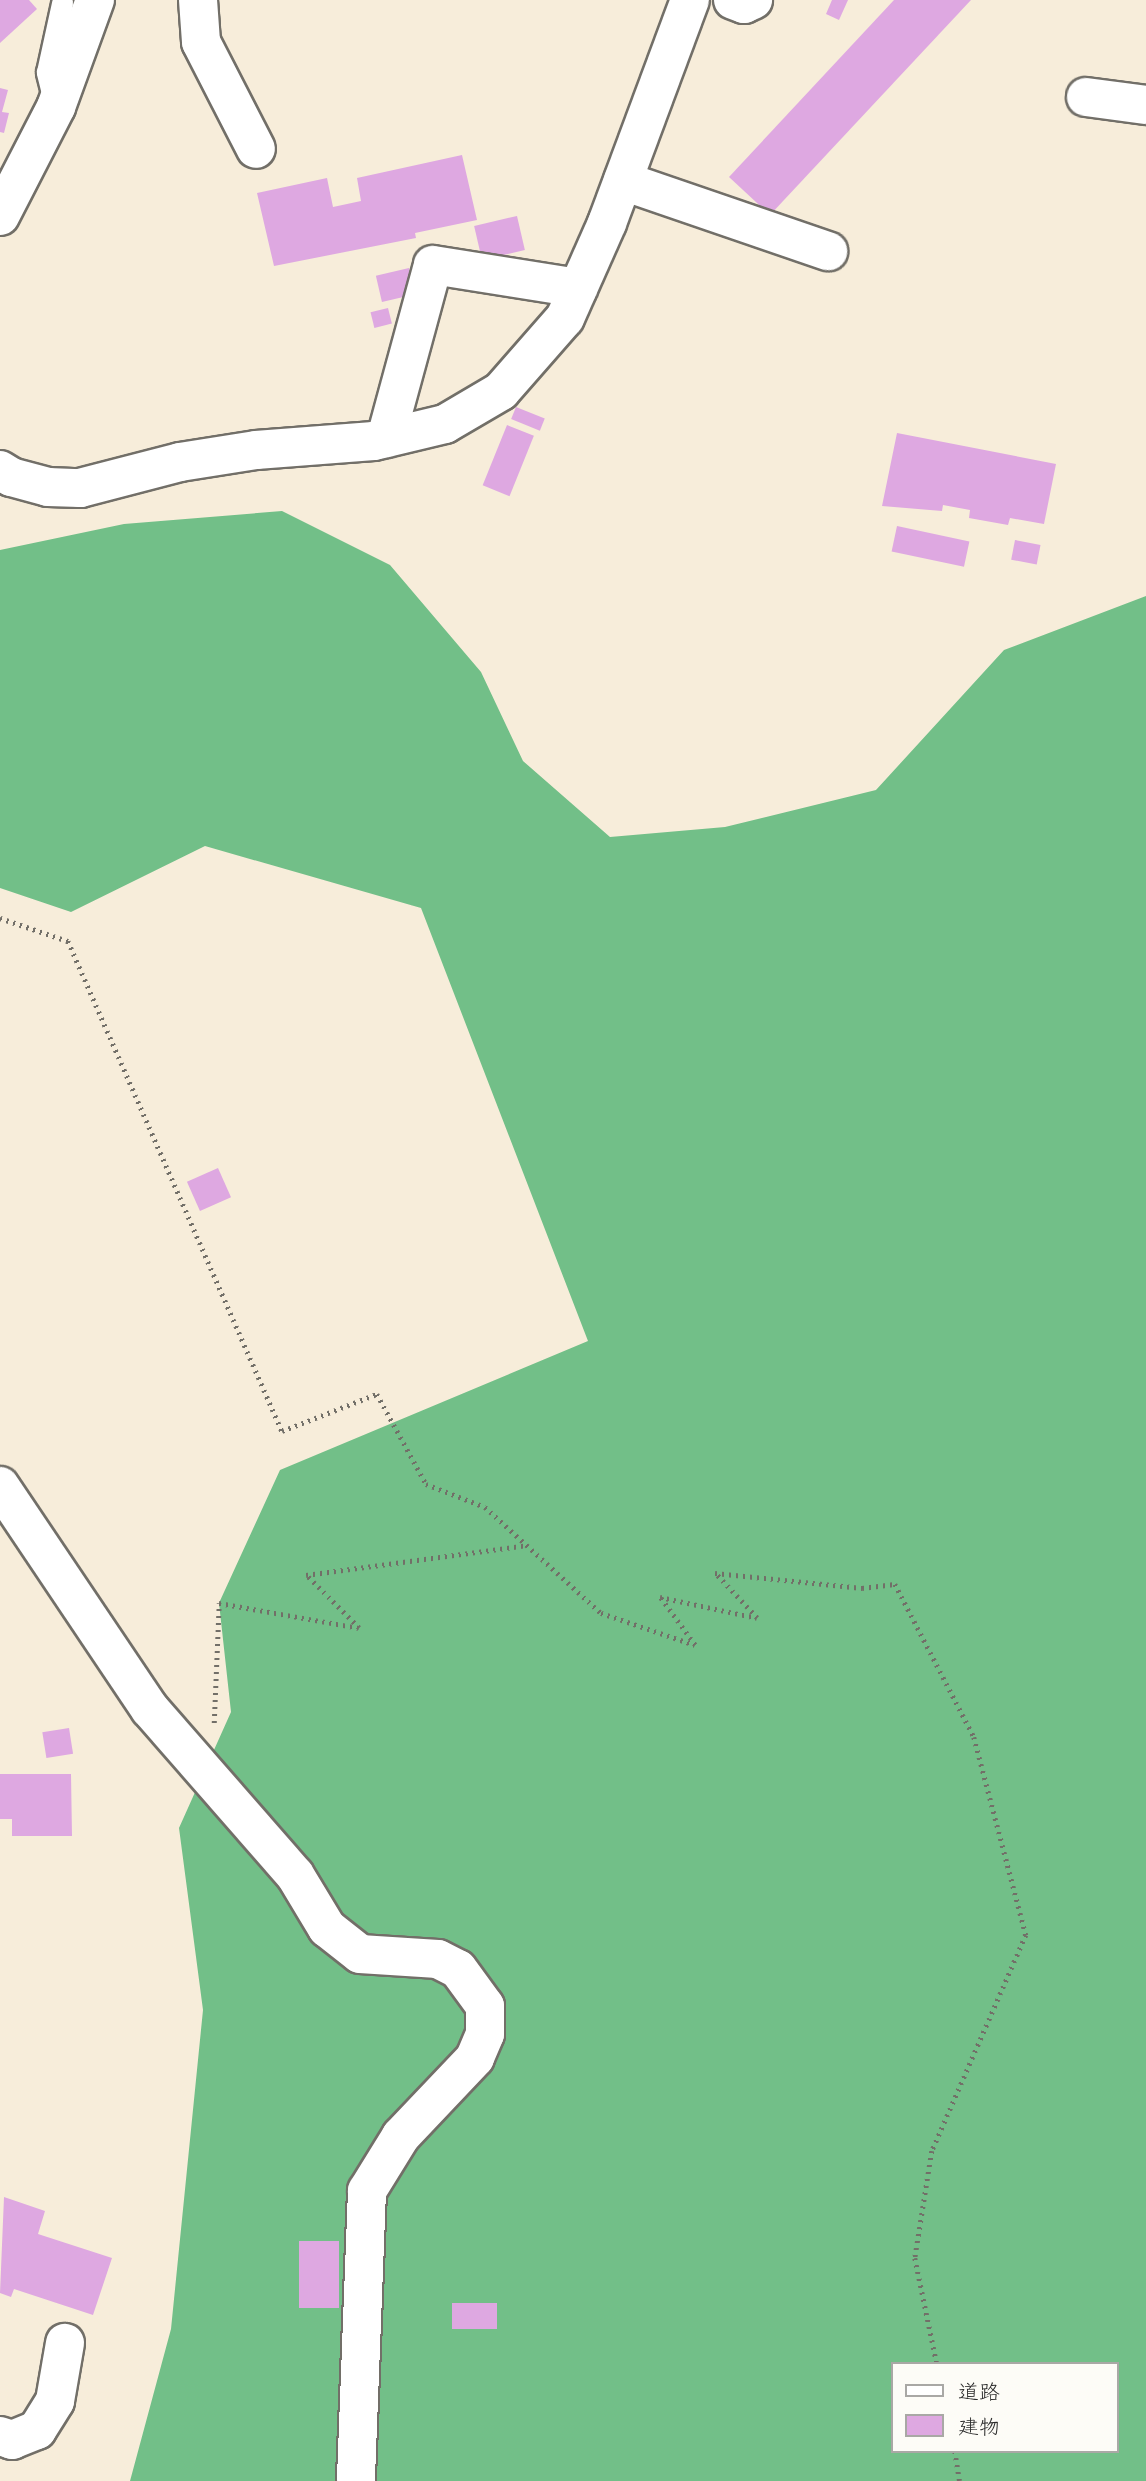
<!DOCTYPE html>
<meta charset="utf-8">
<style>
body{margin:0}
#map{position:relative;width:1146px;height:2481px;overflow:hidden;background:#f7edda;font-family:"Patrick Hand","Klee One",sans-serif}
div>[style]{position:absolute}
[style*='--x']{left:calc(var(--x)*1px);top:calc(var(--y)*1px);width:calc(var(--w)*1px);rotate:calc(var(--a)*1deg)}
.forest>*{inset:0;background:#72bf88}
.building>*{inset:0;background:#dea8e1;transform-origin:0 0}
.path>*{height:4.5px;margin-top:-2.25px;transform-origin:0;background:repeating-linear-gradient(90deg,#726f68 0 2px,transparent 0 7px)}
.roads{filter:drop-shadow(2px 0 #726f68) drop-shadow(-2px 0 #726f68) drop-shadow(0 2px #726f68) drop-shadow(0 -2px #726f68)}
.lane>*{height:21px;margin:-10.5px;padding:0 10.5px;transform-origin:10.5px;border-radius:10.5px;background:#fff}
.street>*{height:38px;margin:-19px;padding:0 19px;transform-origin:19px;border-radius:19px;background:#fff}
span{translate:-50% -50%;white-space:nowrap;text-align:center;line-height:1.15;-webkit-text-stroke:5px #fdfcf7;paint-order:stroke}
.legend{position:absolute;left:891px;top:2362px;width:228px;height:91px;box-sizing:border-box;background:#fdfcf7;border:2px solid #a9a8a5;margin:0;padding:9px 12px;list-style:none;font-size:21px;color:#2b2b2b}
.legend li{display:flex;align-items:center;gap:14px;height:35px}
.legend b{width:35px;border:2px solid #a9a8a5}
</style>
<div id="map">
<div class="forest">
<i style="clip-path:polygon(evenodd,282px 511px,390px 565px,481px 672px,523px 761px,610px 837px,725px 827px,876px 790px,1004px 650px,1146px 596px,1146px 2481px,130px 2481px,171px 2329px,203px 2010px,179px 1828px,231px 1712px,219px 1603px,280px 1470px,588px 1341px,421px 908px,205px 846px,71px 912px,0 888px,0 550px,124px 524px,282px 511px,892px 2364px,1116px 2364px,1116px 2451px,892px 2451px,892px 2364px)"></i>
</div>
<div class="building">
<i style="clip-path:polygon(0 0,29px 0,37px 9px,0 43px)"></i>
<i style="clip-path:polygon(832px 0,848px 0,839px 20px,826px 14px)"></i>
<i style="clip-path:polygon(894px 0,971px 0,770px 215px,729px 177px)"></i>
<i style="clip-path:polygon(0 88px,8px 90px,2px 112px,9px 113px,4px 133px,0 132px)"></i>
<i style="clip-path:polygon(462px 155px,477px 220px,415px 233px,416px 238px,274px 266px,257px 193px,327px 178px,333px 207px,361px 201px,357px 178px)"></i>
<i style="left:517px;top:216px;width:35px;height:44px;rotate:77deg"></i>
<i style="left:409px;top:268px;width:27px;height:34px;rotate:77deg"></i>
<i style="left:388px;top:308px;width:16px;height:18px;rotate:76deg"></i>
<i style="left:516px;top:407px;width:31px;height:13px;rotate:22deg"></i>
<i style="left:507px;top:425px;width:29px;height:65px;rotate:22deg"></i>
<i style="clip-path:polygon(897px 433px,1056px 464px,1044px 524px,1010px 518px,1008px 525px,969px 518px,970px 510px,943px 505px,942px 511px,882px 506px)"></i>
<i style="left:897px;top:526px;width:74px;height:26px;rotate:12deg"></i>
<i style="left:1015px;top:540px;width:26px;height:20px;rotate:11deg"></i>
<i style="left:218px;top:1168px;width:32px;height:34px;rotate:66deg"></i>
<i style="left:69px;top:1728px;width:26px;height:27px;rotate:81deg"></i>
<i style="clip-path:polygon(0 1774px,71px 1774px,72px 1836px,12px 1836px,12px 1819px,0 1819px)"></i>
<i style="clip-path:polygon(4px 2197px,45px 2211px,38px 2234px,112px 2258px,93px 2315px,14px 2289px,11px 2297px,0 2293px)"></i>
<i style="left:299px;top:2241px;width:40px;height:67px"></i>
<i style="left:452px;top:2303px;width:45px;height:26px"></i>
</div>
<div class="path">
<i style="--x:0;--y:918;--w:72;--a:18.7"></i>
<i style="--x:68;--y:941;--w:535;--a:66.41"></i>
<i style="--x:282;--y:1431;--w:102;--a:-21.3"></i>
<i style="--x:377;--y:1394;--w:102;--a:61.4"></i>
<i style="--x:426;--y:1484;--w:63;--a:21.3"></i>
<i style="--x:485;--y:1507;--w:157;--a:42.4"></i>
<i style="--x:601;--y:1613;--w:99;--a:18.8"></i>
<i style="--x:695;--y:1645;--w:59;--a:-126.1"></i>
<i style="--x:660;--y:1597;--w:99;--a:12.2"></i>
<i style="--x:757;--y:1618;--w:62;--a:-133"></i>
<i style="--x:715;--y:1573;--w:148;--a:5.8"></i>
<i style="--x:862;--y:1588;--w:33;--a:-7"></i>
<i style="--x:895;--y:1584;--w:172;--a:62.7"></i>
<i style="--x:974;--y:1737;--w:205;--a:75.3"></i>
<i style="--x:1026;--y:1935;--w:236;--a:113.5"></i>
<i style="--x:932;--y:2151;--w:108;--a:99"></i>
<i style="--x:915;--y:2258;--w:108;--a:78.3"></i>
<i style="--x:214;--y:1723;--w:120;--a:-87.6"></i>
<i style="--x:219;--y:1603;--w:142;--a:10.1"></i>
<i style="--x:359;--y:1628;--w:75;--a:-135"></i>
<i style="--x:306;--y:1575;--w:223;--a:-7.7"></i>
<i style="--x:955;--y:2451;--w:30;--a:81"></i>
</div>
<div class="roads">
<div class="lane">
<i style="--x:54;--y:101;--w:30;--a:-104"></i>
<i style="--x:47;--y:72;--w:71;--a:-77.7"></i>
</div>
<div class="street">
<i style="--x:198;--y:0;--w:42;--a:85.9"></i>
<i style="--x:201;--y:42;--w:120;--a:62.8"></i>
<i style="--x:733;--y:0;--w:12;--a:20"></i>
<i style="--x:744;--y:4;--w:10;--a:-24"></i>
<i style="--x:1086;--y:97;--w:61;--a:7.6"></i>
<i style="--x:623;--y:181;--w:217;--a:18.9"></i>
<i style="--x:0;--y:216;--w:123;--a:-62.8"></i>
<i style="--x:56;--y:107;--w:114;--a:-70"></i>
<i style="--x:386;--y:438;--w:179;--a:-74.8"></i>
<i style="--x:433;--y:265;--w:147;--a:9"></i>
<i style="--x:0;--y:470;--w:13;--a:32"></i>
<i style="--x:11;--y:477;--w:38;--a:15"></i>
<i style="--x:48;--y:487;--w:32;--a:2"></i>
<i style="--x:80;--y:488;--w:103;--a:-14.6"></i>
<i style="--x:180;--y:462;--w:77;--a:-9"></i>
<i style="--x:256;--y:450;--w:118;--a:-4.4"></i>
<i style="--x:374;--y:441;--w:73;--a:-13.5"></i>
<i style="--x:445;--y:424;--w:65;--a:-30.5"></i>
<i style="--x:501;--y:391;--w:97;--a:-48.8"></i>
<i style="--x:565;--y:318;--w:104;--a:-66.1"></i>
<i style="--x:607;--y:223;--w:238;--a:-69.6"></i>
<i style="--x:0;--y:1486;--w:269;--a:56.1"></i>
<i style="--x:150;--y:1709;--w:220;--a:48.9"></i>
<i style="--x:295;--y:1875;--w:62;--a:58.9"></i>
<i style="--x:327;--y:1928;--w:42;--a:38.2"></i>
<i style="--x:360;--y:1954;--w:78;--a:3.7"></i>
<i style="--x:438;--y:1959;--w:22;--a:27"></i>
<i style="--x:458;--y:1969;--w:46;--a:53.9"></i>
<i style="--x:485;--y:2006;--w:28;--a:90"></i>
<i style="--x:485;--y:2034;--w:26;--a:113"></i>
<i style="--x:475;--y:2058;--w:108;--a:133.5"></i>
<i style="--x:401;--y:2136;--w:65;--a:121.7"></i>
<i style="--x:367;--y:2191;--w:290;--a:92.2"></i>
<i style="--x:0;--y:2436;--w:13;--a:18"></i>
<i style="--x:12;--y:2440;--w:27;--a:-22"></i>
<i style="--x:37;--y:2430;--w:34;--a:-58"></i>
<i style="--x:55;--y:2401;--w:59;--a:-80.2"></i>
</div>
</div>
<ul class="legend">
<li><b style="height:9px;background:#fff"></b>道路</li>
<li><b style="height:19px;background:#dea8e1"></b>建物</li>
</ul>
</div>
